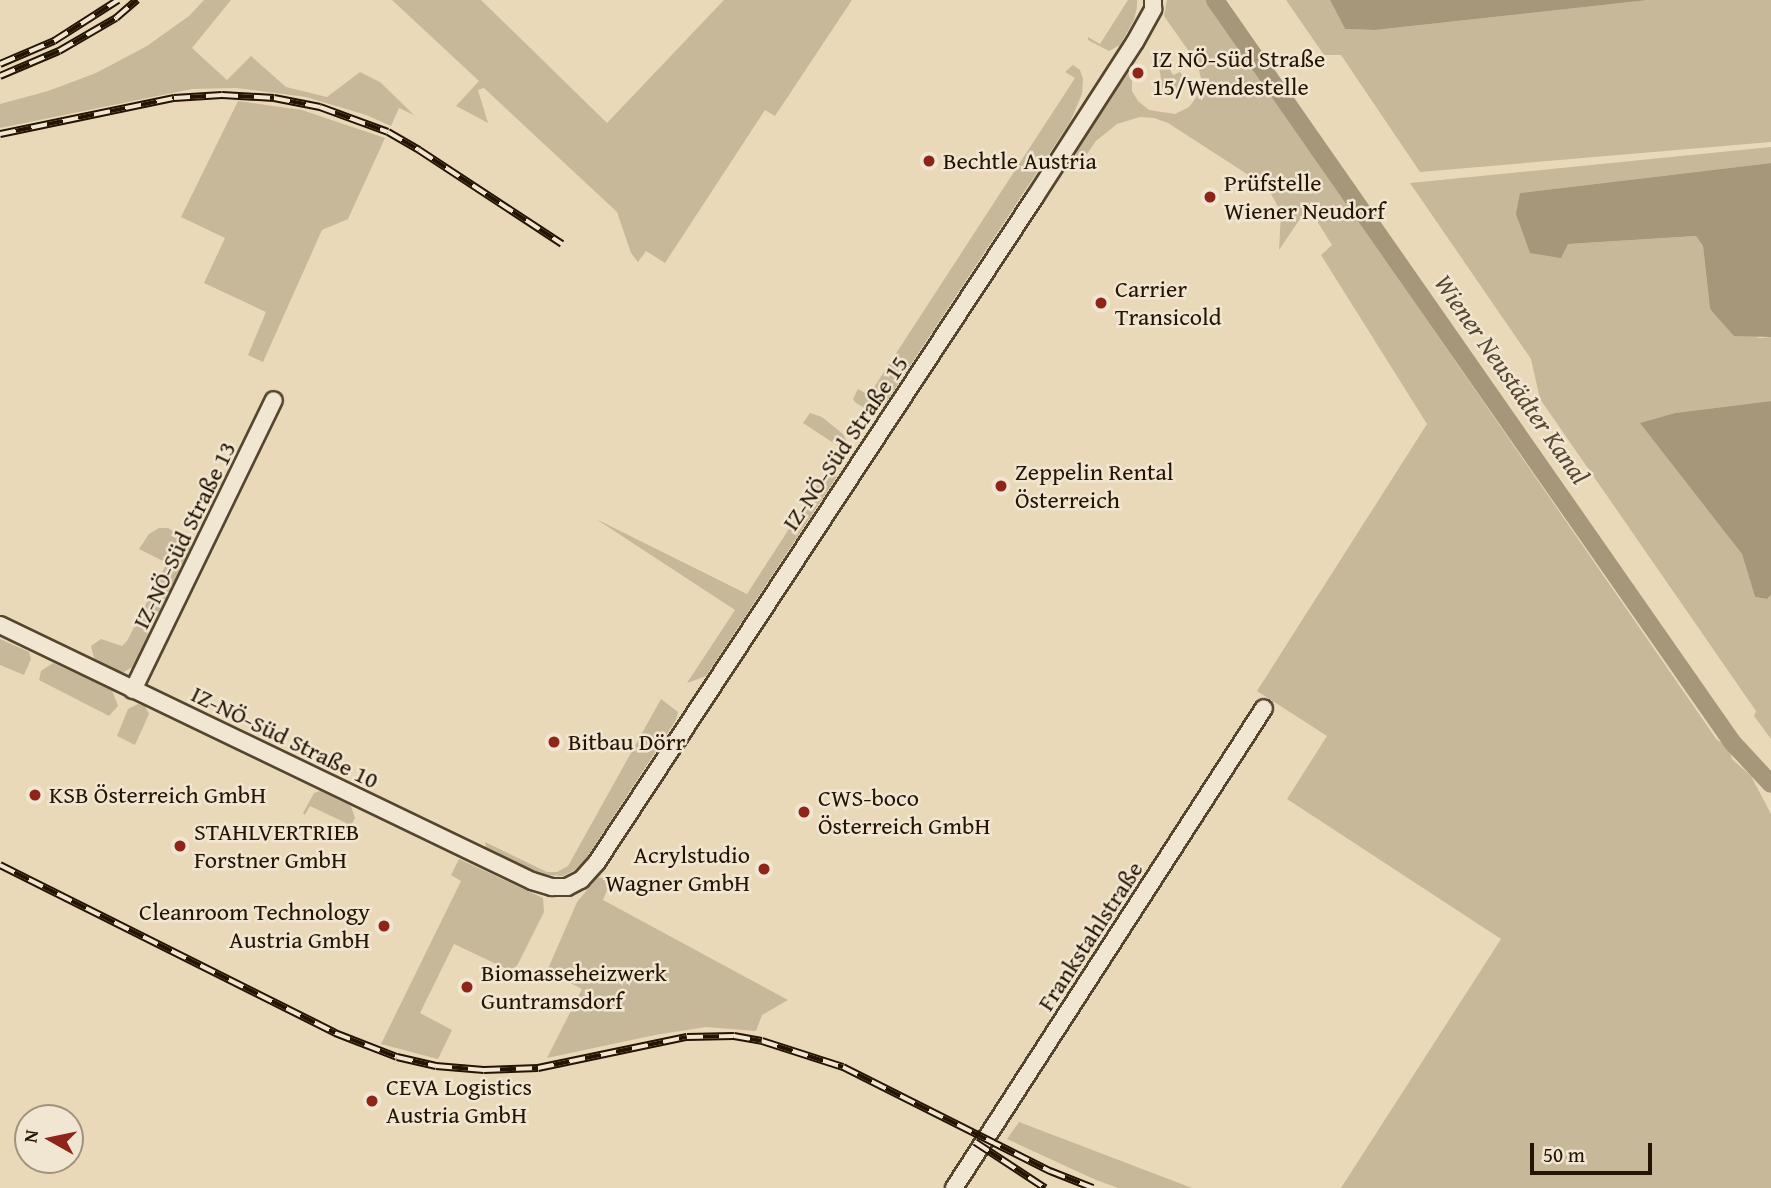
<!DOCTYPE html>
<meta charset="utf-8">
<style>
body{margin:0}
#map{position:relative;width:1771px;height:1188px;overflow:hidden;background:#e9d9b9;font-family:"Gentium Book Plus",serif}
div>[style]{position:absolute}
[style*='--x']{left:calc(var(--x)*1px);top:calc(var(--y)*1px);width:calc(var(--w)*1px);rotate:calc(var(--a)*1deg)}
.green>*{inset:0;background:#c8b89a}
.water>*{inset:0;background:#a6967a}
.canal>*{height:18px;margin:-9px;padding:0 9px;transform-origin:9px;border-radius:9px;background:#a6967a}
.roads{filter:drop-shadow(2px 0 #55452f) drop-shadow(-2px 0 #55452f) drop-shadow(0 2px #55452f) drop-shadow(0 -2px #55452f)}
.street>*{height:16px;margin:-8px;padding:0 8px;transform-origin:8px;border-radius:8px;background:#f1e6d2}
.rail>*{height:8px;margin-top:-4px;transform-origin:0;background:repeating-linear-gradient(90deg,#f1e6d2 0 16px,#241401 0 32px);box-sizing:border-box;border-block:2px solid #241401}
.dots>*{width:19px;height:19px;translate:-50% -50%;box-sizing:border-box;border:4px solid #f1e6d2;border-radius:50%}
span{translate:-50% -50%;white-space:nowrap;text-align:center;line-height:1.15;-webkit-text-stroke:5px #f1e6d2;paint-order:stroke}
.poi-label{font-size:24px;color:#241401}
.left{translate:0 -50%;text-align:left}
.right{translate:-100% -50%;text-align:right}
.street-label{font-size:24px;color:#241401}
.water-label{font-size:26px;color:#584831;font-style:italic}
.north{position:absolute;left:14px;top:1104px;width:70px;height:70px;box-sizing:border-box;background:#f1e6d2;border:2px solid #9f927e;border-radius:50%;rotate:279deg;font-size:19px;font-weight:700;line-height:28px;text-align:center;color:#241401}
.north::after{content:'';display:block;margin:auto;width:24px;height:32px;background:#8f2418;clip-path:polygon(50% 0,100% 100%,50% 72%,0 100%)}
.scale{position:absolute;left:1530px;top:1143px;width:122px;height:32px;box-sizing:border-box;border:4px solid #241401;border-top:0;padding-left:9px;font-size:21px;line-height:24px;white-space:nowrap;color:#241401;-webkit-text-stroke:5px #f1e6d2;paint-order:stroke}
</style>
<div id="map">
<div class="green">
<i style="clip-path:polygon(204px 0,231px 0,192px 48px,227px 80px,251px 56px,286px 87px,327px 97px,360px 72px,380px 82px,414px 115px,399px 108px,391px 126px,366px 115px,306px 97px,236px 88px,192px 89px,0 128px,0 104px,48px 91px,96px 73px,147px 46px,189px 16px)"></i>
<i style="clip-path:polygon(392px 0,481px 0,607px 123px,724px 0,852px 0,775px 116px,765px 110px,665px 263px,646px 251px,638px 262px,631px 253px,617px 212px,484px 88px,478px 90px,488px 123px,456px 106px,479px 81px)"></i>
<i style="clip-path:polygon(1128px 0,1137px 0,1137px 7px,1134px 20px,1120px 45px,1109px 51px,1088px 40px,1088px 37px,1100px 44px)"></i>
<i style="clip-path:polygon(1167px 0,1206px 0,1717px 740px,1729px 746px,1732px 759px,1751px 776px,1771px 814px,1771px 1188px,1341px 1188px,1501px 939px,1287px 799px,1327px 736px,1257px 691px,1427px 424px,1321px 255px,1332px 245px,1308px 207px,1279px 250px,1281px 212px,1267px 187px,1168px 123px,1154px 118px,1140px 117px,1117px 124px,1096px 141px,1087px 154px,1076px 156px,1075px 149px,1126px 71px,1130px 69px,1132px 73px,1132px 91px,1138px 101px,1149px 110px,1175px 114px,1189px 107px,1198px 95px,1201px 78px,1197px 63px,1164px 16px)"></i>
<i style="clip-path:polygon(1286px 0,1330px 0,1345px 29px,1375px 30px,1648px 0,1771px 0,1771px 142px,1420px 172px,1341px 55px,1324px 55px)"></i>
<i style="clip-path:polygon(1161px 54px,1173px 75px,1180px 72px,1183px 76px,1181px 87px,1172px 93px,1158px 88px,1157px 81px,1161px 79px,1157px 55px)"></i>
<i style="clip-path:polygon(1073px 65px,1080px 70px,1083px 79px,1082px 94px,1070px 122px,883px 407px,868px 410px,856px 403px,853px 399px,858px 389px,869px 395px,1075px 78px,1065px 72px)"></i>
<i style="clip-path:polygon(238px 101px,302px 110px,385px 138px,348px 219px,322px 230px,263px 362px,248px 355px,266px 312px,204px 283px,225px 238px,181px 217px)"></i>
<i style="clip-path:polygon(1771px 147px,1771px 163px,1520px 193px,1568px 244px,1696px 236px,1703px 246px,1710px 310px,1759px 338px,1771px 337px,1771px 401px,1675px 413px,1641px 423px,1742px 554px,1755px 597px,1767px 599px,1771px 595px,1771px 739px,1754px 716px,1756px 711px,1540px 399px,1531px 359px,1410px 183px)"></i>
<i style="clip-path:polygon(810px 413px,822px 417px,843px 434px,847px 442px,836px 478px,706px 676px,687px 683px,735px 610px,596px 519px,747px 594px,841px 448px,803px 423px)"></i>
<i style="clip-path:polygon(159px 528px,168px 528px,187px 539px,191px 544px,189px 552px,141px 656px,134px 666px,124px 672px,117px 671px,94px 658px,91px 646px,101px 639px,122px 646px,127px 641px,167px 563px,139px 549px,149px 534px)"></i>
<i style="clip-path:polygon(0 639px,29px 652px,31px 659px,24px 675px,0 665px)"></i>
<i style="clip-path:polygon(53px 663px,112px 690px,118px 706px,109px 716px,39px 680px,41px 671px)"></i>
<i style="clip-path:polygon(661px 699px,678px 712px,676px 720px,586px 859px,575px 870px,563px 876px,538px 874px,487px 851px,485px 842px,547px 872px,557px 872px,568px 866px)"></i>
<i style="clip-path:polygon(138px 704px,145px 706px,149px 714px,135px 745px,117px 736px,128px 709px)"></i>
<i style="clip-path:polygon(320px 791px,351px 806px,355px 818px,346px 835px,348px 824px,310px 806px,305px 815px,303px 813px,314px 793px)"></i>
<i style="clip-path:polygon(459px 859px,543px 898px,544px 912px,517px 966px,509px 970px,454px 944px,420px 1013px,452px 1030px,438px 1059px,381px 1044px,461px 881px,451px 875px)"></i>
<i style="clip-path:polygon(598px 877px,606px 879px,609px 885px,603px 900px,788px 1000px,762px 1015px,756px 1031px,706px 1027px,655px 1035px,547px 1058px,582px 989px,547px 971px,577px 902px)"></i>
<i style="clip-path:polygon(1019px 1122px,1192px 1188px,1118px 1188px,1096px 1180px,1007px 1139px)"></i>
</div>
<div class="water">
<i style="clip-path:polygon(1330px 0,1648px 0,1375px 30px,1345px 29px)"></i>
<i style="clip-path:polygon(1771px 163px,1771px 337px,1734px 336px,1710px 309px,1703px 246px,1696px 236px,1568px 244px,1561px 258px,1530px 253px,1516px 214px,1520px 193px)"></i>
<i style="clip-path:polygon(1771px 401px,1771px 595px,1767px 599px,1755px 597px,1742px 554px,1640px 423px,1675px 413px)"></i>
</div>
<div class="canal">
<i style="--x:1215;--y:0;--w:904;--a:55.13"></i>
<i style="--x:1732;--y:742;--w:57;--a:47.1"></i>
</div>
<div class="roads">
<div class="street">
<i style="--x:0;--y:625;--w:590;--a:25.7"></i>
<i style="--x:532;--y:881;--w:21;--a:17"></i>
<i style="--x:552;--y:887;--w:15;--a:0"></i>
<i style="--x:567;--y:887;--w:16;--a:-27"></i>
<i style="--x:581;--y:880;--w:24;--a:-48"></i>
<i style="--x:597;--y:862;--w:796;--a:-56.63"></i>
<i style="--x:1035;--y:197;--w:184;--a:-57.2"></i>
<i style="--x:1135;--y:42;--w:38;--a:-61"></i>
<i style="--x:1153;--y:9;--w:9;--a:-90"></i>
<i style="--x:133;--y:690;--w:322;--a:-64.1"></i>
<i style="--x:954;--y:1188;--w:571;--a:-57.14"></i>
</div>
</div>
<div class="rail">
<i style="--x:0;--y:64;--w:59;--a:-23.1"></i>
<i style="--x:54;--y:41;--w:76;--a:-32.6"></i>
<i style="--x:0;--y:76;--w:64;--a:-23"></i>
<i style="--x:59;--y:51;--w:66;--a:-30.1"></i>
<i style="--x:116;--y:18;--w:28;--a:-41"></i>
<i style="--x:0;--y:134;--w:178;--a:-11.7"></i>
<i style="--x:174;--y:98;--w:48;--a:-3.6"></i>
<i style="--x:222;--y:95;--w:52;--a:3.3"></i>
<i style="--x:274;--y:98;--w:47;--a:11.1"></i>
<i style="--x:320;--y:107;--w:72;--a:20.2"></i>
<i style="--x:388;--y:132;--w:36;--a:30"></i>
<i style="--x:419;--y:150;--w:171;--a:33.3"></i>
<i style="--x:0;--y:865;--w:375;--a:26.6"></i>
<i style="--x:335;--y:1033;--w:66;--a:21.2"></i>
<i style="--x:397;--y:1057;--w:40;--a:13"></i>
<i style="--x:436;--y:1066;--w:48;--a:4.8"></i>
<i style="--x:484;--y:1070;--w:54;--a:-2.1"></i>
<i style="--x:538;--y:1068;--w:152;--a:-11.8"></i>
<i style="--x:687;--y:1037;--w:47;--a:-1.2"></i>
<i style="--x:734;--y:1036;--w:28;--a:10"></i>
<i style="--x:762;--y:1041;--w:85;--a:17.8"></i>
<i style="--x:843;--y:1067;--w:232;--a:26.7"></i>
<i style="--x:1050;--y:1171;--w:46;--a:21.6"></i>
<i style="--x:975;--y:1142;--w:84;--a:33.3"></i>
</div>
<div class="dots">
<i style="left:1138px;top:73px;background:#8f2418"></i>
<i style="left:929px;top:161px;background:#8f2418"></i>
<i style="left:1210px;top:197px;background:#8f2418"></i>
<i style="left:1101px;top:303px;background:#8f2418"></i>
<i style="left:1001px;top:486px;background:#8f2418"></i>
<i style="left:554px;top:742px;background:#8f2418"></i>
<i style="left:35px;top:795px;background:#8f2418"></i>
<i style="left:804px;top:812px;background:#8f2418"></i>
<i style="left:180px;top:846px;background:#8f2418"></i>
<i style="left:764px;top:869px;background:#8f2418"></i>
<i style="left:384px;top:926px;background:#8f2418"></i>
<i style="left:467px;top:987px;background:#8f2418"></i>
<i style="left:372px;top:1101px;background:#8f2418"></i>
</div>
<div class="poi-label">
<span class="left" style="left:1152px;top:73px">IZ NÖ-Süd Straße<br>15/Wendestelle</span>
<span class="left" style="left:943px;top:161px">Bechtle Austria</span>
<span class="left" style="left:1224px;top:197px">Prüfstelle<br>Wiener Neudorf</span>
<span class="left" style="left:1115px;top:303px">Carrier<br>Transicold</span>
<span class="left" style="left:1015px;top:486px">Zeppelin Rental<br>Österreich</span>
<span class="left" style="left:568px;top:742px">Bitbau Dörr</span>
<span class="left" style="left:49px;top:795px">KSB Österreich GmbH</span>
<span class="left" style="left:818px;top:812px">CWS-boco<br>Österreich GmbH</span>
<span class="left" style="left:194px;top:846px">STAHLVERTRIEB<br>Forstner GmbH</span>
<span class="right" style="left:750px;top:869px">Acrylstudio<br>Wagner GmbH</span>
<span class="right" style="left:370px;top:926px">Cleanroom Technology<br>Austria GmbH</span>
<span class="left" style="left:481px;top:987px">Biomasseheizwerk<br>Guntramsdorf</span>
<span class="left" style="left:386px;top:1101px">CEVA Logistics<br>Austria GmbH</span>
</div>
<div class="street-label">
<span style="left:845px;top:443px;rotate:-56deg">IZ-NÖ-Süd Straße 15</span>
<span style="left:184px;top:535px;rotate:-64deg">IZ-NÖ-Süd Straße 13</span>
<span style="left:285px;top:737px;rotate:26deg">IZ-NÖ-Süd Straße 10</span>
<span style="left:1090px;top:936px;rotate:-57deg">Frankstahlstraße</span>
</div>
<div class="water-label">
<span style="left:1512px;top:379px;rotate:55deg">Wiener Neustädter Kanal</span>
</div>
<div class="north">N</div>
<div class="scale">50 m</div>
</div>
